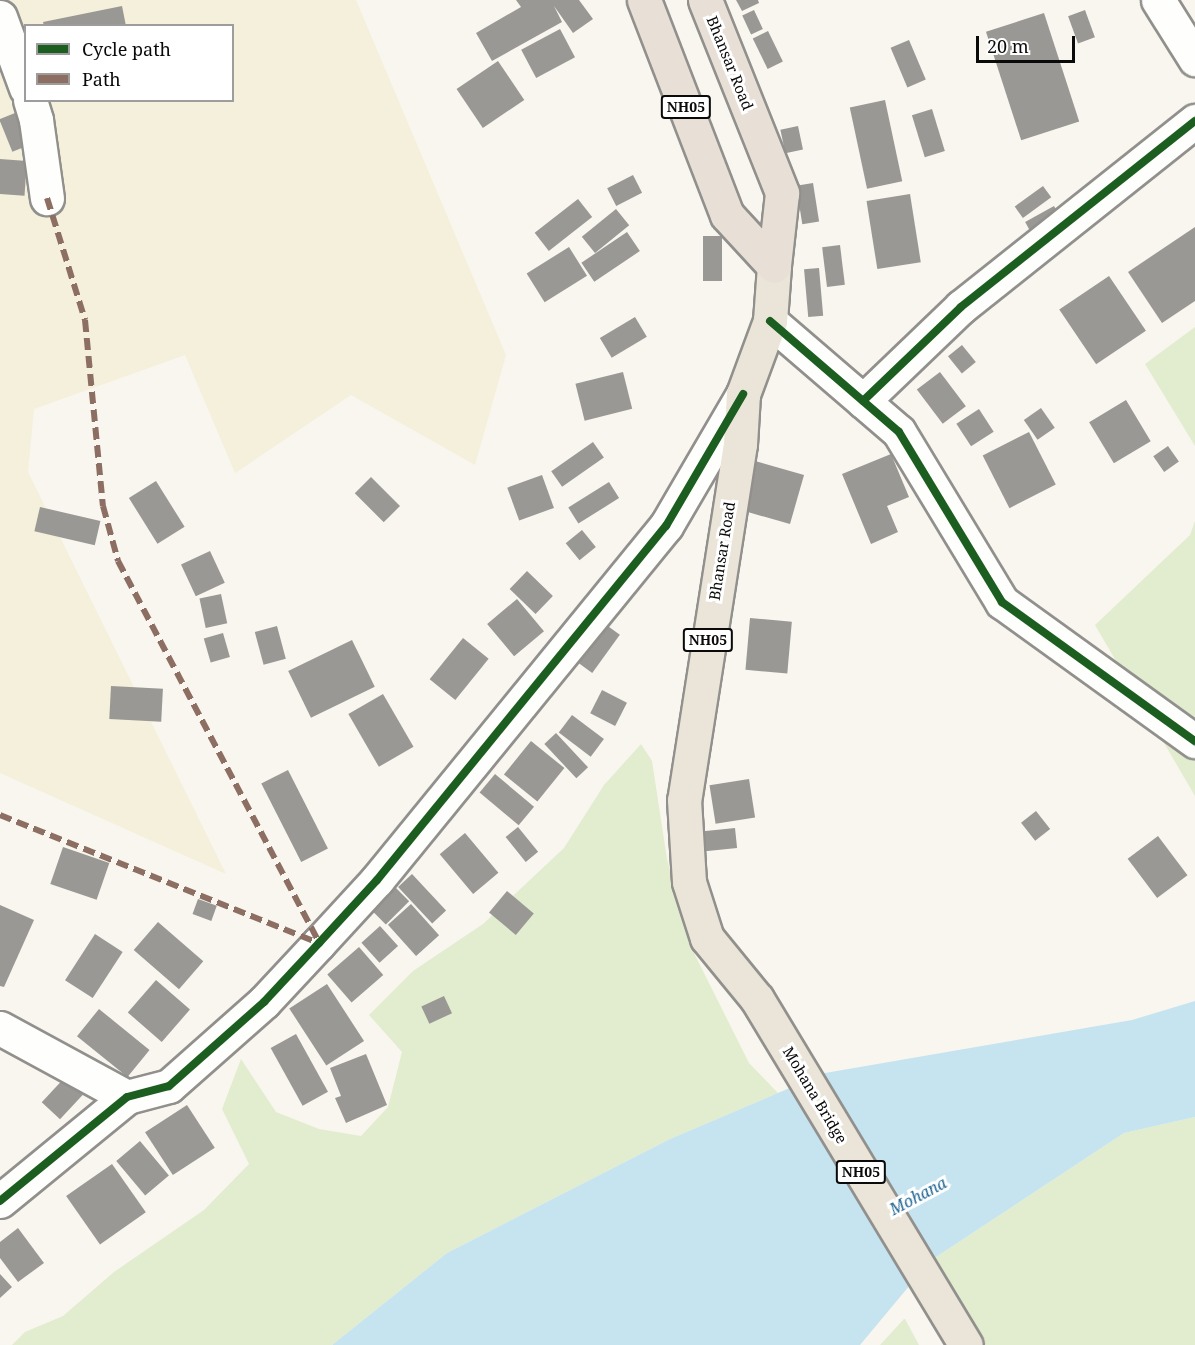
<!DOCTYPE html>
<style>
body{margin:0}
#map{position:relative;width:1195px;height:1345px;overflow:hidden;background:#f8f6ee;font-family:"Noto Serif",serif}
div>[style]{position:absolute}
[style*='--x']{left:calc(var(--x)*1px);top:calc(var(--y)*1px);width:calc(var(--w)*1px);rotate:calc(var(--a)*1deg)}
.farmland>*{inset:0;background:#f4f0db}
.green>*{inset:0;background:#e2eccf}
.water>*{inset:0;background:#c6e4f0}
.building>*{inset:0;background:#9a9894;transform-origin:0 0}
.roads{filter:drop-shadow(2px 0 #91908d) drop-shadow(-2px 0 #91908d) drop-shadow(0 2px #91908d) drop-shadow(0 -2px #91908d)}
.minor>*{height:33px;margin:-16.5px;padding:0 16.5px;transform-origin:16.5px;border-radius:16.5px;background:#fefefc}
.primary>*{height:33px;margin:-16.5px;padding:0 16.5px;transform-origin:16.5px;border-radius:16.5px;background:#eae5d8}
.trunk>*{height:33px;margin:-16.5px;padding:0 16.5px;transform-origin:16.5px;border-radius:16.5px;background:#e8e0d6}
.quiet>*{height:6px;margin-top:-3px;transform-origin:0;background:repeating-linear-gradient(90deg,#8d6e63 0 12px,transparent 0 18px)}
.cycleway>*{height:8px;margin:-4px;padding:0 4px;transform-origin:4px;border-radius:4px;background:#1b5e20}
span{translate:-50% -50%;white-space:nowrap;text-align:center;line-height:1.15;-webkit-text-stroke:6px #fff;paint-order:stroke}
.shield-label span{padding:2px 4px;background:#fff;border:2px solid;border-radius:4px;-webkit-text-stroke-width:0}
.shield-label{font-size:14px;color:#0a0a0a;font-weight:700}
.street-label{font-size:15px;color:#0a0a0a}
.water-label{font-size:16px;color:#1e6491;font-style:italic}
.legend{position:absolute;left:24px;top:24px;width:210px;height:78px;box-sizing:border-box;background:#fff;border:2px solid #9d9d9d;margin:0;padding:8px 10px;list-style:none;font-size:18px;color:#0a0a0a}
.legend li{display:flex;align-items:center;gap:12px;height:30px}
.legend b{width:30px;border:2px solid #9d9d9d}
.scale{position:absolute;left:976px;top:36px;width:99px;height:27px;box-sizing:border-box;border:3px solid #0a0a0a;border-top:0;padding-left:8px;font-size:18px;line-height:21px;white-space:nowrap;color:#0a0a0a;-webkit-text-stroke:4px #fff;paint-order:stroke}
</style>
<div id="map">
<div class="farmland">
<i style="clip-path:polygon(evenodd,0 0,356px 0,506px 355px,475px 465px,351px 395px,235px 473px,185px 355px,34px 409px,28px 472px,226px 874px,0 773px,0 0,26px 26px,232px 26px,232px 100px,26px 100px,26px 26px)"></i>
</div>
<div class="green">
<i style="clip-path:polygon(1195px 327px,1195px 446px,1145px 364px)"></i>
<i style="clip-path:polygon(1195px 521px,1195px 796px,1095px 625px,1190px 535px)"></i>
<i style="clip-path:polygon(641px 744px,652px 761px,667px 859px,690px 945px,749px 1063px,778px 1093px,670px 1139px,447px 1253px,332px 1345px,12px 1345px,25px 1332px,63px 1316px,114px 1272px,204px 1210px,249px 1164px,222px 1109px,241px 1059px,276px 1112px,319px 1129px,361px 1136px,388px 1107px,402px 1052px,369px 1015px,413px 971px,483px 924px,564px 848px,604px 785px)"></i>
<i style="clip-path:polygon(1195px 1117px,1195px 1345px,982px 1345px,930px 1261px,1124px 1133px)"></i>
<i style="clip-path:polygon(905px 1319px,919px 1345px,880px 1345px,904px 1319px)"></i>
</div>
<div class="water">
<i style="clip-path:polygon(1195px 1001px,1195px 1117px,1124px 1133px,930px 1261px,860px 1345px,332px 1345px,447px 1253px,670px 1139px,825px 1073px,1132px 1020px)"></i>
</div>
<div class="building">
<i style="clip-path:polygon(516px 0,579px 0,593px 19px,573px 33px,554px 6px,562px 22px,492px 61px,476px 33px,521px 7px)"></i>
<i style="clip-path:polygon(736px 0,758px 0,759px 3px,742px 11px)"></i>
<i style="clip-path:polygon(122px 6px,126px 26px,44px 26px,43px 22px)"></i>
<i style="left:754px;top:10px;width:21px;height:13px;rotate:65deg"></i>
<i style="left:1085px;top:10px;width:29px;height:18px;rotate:70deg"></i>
<i style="left:1044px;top:13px;width:114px;height:61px;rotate:72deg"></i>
<i style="left:560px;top:29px;width:32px;height:44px;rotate:62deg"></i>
<i style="left:768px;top:31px;width:34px;height:17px;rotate:64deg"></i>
<i style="left:909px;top:40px;width:43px;height:20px;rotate:67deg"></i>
<i style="left:498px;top:61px;width:47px;height:50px;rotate:56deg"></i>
<i style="left:885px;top:100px;width:83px;height:36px;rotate:78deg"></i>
<i style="left:932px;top:109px;width:44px;height:21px;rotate:73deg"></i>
<i style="left:15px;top:113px;width:35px;height:17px;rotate:68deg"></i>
<i style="left:798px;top:126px;width:24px;height:18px;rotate:78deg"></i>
<i style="left:0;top:159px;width:27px;height:35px;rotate:4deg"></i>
<i style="left:633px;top:175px;width:20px;height:29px;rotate:63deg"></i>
<i style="left:813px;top:183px;width:39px;height:17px;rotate:81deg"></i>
<i style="left:1043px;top:186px;width:14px;height:35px;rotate:54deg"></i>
<i style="left:910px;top:194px;width:69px;height:44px;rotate:81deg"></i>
<i style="left:578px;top:199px;width:23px;height:55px;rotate:52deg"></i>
<i style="left:1054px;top:206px;width:10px;height:33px;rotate:61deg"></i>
<i style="left:616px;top:209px;width:21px;height:44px;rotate:51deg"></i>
<i style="clip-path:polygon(1195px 227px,1195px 301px,1162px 323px,1128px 272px)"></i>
<i style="left:627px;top:232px;width:23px;height:55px;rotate:56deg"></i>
<i style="left:703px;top:236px;width:19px;height:45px"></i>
<i style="left:840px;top:245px;width:40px;height:18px;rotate:83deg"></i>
<i style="left:569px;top:247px;width:34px;height:50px;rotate:58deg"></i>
<i style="left:819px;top:268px;width:48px;height:15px;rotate:85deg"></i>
<i style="left:1109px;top:276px;width:66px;height:60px;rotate:56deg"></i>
<i style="left:635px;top:317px;width:23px;height:41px;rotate:59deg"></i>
<i style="left:962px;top:345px;width:22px;height:18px;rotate:51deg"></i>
<i style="left:623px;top:372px;width:38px;height:49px;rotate:76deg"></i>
<i style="left:940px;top:372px;width:43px;height:29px;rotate:53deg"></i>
<i style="left:1126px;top:400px;width:48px;height:43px;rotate:59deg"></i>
<i style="left:1041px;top:408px;width:24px;height:21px;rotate:55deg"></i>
<i style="left:979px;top:409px;width:27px;height:27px;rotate:57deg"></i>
<i style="left:1029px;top:432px;width:59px;height:52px;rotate:63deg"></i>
<i style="left:593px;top:442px;width:19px;height:51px;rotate:55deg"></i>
<i style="left:1168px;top:446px;width:19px;height:18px;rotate:55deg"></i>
<i style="clip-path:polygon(891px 454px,909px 497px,887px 506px,898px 532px,871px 544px,842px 474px)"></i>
<i style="left:755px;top:461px;width:51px;height:51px;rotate:16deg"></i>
<i style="left:542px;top:475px;width:35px;height:37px;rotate:70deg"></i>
<i style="left:371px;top:477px;width:41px;height:23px;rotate:45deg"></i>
<i style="left:156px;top:481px;width:54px;height:32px;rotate:58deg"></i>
<i style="left:609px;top:482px;width:19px;height:48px;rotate:58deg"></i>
<i style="left:40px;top:507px;width:62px;height:25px;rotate:13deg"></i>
<i style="left:582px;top:530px;width:22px;height:21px;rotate:51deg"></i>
<i style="left:210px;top:551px;width:35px;height:32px;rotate:65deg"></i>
<i style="left:527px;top:571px;width:36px;height:25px;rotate:44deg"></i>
<i style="left:221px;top:594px;width:30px;height:22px;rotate:78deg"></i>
<i style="left:517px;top:599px;width:42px;height:39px;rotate:50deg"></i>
<i style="left:750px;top:618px;width:42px;height:52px;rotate:5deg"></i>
<i style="left:598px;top:619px;width:27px;height:47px;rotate:36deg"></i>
<i style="left:277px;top:626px;width:34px;height:23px;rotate:75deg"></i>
<i style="left:223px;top:633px;width:25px;height:20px;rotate:74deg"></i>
<i style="left:463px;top:638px;width:33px;height:53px;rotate:39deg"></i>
<i style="left:352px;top:640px;width:52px;height:71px;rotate:64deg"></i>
<i style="left:111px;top:686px;width:52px;height:33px;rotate:3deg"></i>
<i style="left:602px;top:690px;width:28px;height:26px;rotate:27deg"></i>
<i style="left:383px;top:694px;width:61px;height:40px;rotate:60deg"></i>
<i style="left:572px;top:715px;width:40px;height:22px;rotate:37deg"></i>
<i style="left:556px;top:733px;width:47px;height:16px;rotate:47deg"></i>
<i style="left:531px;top:741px;width:43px;height:43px;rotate:39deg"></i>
<i style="left:288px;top:770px;width:88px;height:30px;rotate:63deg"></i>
<i style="left:495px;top:774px;width:51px;height:24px;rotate:40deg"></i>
<i style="left:749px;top:779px;width:39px;height:40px;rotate:81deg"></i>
<i style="left:1036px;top:811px;width:23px;height:19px;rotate:52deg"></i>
<i style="left:518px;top:827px;width:32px;height:16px;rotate:51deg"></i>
<i style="left:735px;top:828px;width:20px;height:32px;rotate:84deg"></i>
<i style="left:465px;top:833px;width:52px;height:33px;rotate:50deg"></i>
<i style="left:1158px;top:836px;width:49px;height:38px;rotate:53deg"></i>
<i style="left:63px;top:847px;width:49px;height:39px;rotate:19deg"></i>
<i style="left:412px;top:874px;width:50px;height:19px;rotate:47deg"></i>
<i style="left:395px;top:887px;width:20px;height:33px;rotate:45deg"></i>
<i style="left:507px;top:891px;width:35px;height:28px;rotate:40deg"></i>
<i style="left:198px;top:899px;width:20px;height:16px;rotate:20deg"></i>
<i style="left:411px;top:904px;width:42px;height:31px;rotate:48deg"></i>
<i style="clip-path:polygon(0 905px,34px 920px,4px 987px,0 986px)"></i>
<i style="left:158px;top:922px;width:60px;height:37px;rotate:41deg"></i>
<i style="left:380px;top:926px;width:27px;height:25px;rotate:48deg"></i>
<i style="left:95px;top:934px;width:33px;height:55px;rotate:33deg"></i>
<i style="left:359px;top:947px;width:37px;height:42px;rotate:49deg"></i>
<i style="left:156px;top:980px;width:45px;height:43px;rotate:41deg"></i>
<i style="left:327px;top:984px;width:68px;height:45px;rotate:57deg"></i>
<i style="left:444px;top:996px;width:19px;height:25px;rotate:65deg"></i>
<i style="left:99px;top:1009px;width:65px;height:35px;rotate:39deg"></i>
<i style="left:296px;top:1034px;width:66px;height:29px;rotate:61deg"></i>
<i style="clip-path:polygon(366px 1054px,387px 1105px,346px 1123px,335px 1098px,341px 1096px,330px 1068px)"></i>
<i style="left:69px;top:1073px;width:25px;height:40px;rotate:43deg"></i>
<i style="left:187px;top:1105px;width:51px;height:50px;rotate:57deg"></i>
<i style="left:140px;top:1141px;width:45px;height:31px;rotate:50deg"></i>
<i style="left:112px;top:1164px;width:59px;height:56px;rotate:55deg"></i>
<i style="clip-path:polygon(18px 1228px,44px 1263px,18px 1282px,0 1258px,0 1242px)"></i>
<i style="clip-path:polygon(0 1274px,12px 1287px,0 1298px)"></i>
</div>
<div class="roads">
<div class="minor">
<i style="--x:1158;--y:0;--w:70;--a:57.9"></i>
<i style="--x:0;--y:17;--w:76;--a:69.9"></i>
<i style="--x:30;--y:100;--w:21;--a:73"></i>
<i style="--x:36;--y:120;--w:79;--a:82"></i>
<i style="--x:770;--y:321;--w:170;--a:40.7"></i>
<i style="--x:899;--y:432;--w:199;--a:58.8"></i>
<i style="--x:1002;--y:602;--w:238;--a:35.8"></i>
<i style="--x:863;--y:401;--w:136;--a:-43.8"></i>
<i style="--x:961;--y:307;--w:299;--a:-38.5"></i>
<i style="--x:0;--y:1028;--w:145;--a:28.5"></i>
<i style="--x:0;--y:1201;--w:164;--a:-39.3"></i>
<i style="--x:127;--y:1097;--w:43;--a:-14.7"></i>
<i style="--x:169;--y:1086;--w:127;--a:-41.5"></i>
<i style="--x:264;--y:1002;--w:81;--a:-47"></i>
<i style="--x:319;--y:943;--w:86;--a:-47.4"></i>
<i style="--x:377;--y:880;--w:457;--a:-50.8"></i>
<i style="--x:666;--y:526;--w:153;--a:-59.7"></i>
</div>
<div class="primary">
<i style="--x:774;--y:266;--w:55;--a:94.2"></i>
<i style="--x:770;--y:321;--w:78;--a:110.3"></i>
<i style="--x:743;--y:394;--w:50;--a:93.4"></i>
<i style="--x:740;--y:444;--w:360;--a:98.9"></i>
<i style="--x:684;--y:800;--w:82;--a:86.5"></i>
<i style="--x:689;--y:882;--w:59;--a:72.2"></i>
<i style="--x:707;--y:938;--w:79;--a:50.7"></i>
<i style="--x:757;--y:999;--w:404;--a:58.9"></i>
</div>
<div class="trunk">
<i style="--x:644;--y:0;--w:230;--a:68.9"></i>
<i style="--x:727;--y:215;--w:69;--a:47.3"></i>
<i style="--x:705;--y:0;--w:208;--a:68.2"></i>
<i style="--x:782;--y:193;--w:73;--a:96.3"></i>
</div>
</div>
<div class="quiet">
<i style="--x:47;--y:198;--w:128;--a:72.7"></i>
<i style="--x:85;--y:320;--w:187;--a:84.5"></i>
<i style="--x:103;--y:506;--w:57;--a:74.7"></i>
<i style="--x:118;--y:561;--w:432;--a:62.2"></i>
<i style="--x:0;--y:815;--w:344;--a:21.9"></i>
</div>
<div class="cycleway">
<i style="--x:770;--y:321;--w:170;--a:40.7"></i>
<i style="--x:899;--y:432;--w:199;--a:58.8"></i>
<i style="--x:1002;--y:602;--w:238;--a:35.8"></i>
<i style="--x:863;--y:401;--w:136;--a:-43.8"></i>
<i style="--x:961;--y:307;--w:299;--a:-38.5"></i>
<i style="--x:0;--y:1201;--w:164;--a:-39.3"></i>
<i style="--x:127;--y:1097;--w:43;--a:-14.7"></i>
<i style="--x:169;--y:1086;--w:127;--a:-41.5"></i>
<i style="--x:264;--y:1002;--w:81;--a:-47"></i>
<i style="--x:319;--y:943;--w:86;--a:-47.4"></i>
<i style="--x:377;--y:880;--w:457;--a:-50.8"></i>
<i style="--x:666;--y:526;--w:153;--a:-59.7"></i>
</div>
<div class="shield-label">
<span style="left:686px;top:107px">NH05</span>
<span style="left:708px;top:640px">NH05</span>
<span style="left:861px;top:1172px">NH05</span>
</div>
<div class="street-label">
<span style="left:730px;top:63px;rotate:68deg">Bhansar Road</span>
<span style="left:722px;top:551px;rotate:-81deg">Bhansar Road</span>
<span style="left:815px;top:1095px;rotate:59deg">Mohana Bridge</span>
</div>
<div class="water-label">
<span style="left:918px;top:1196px;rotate:-28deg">Mohana</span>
</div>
<ul class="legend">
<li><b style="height:8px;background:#1b5e20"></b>Cycle path</li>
<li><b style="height:8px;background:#8d6e63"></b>Path</li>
</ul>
<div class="scale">20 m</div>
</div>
